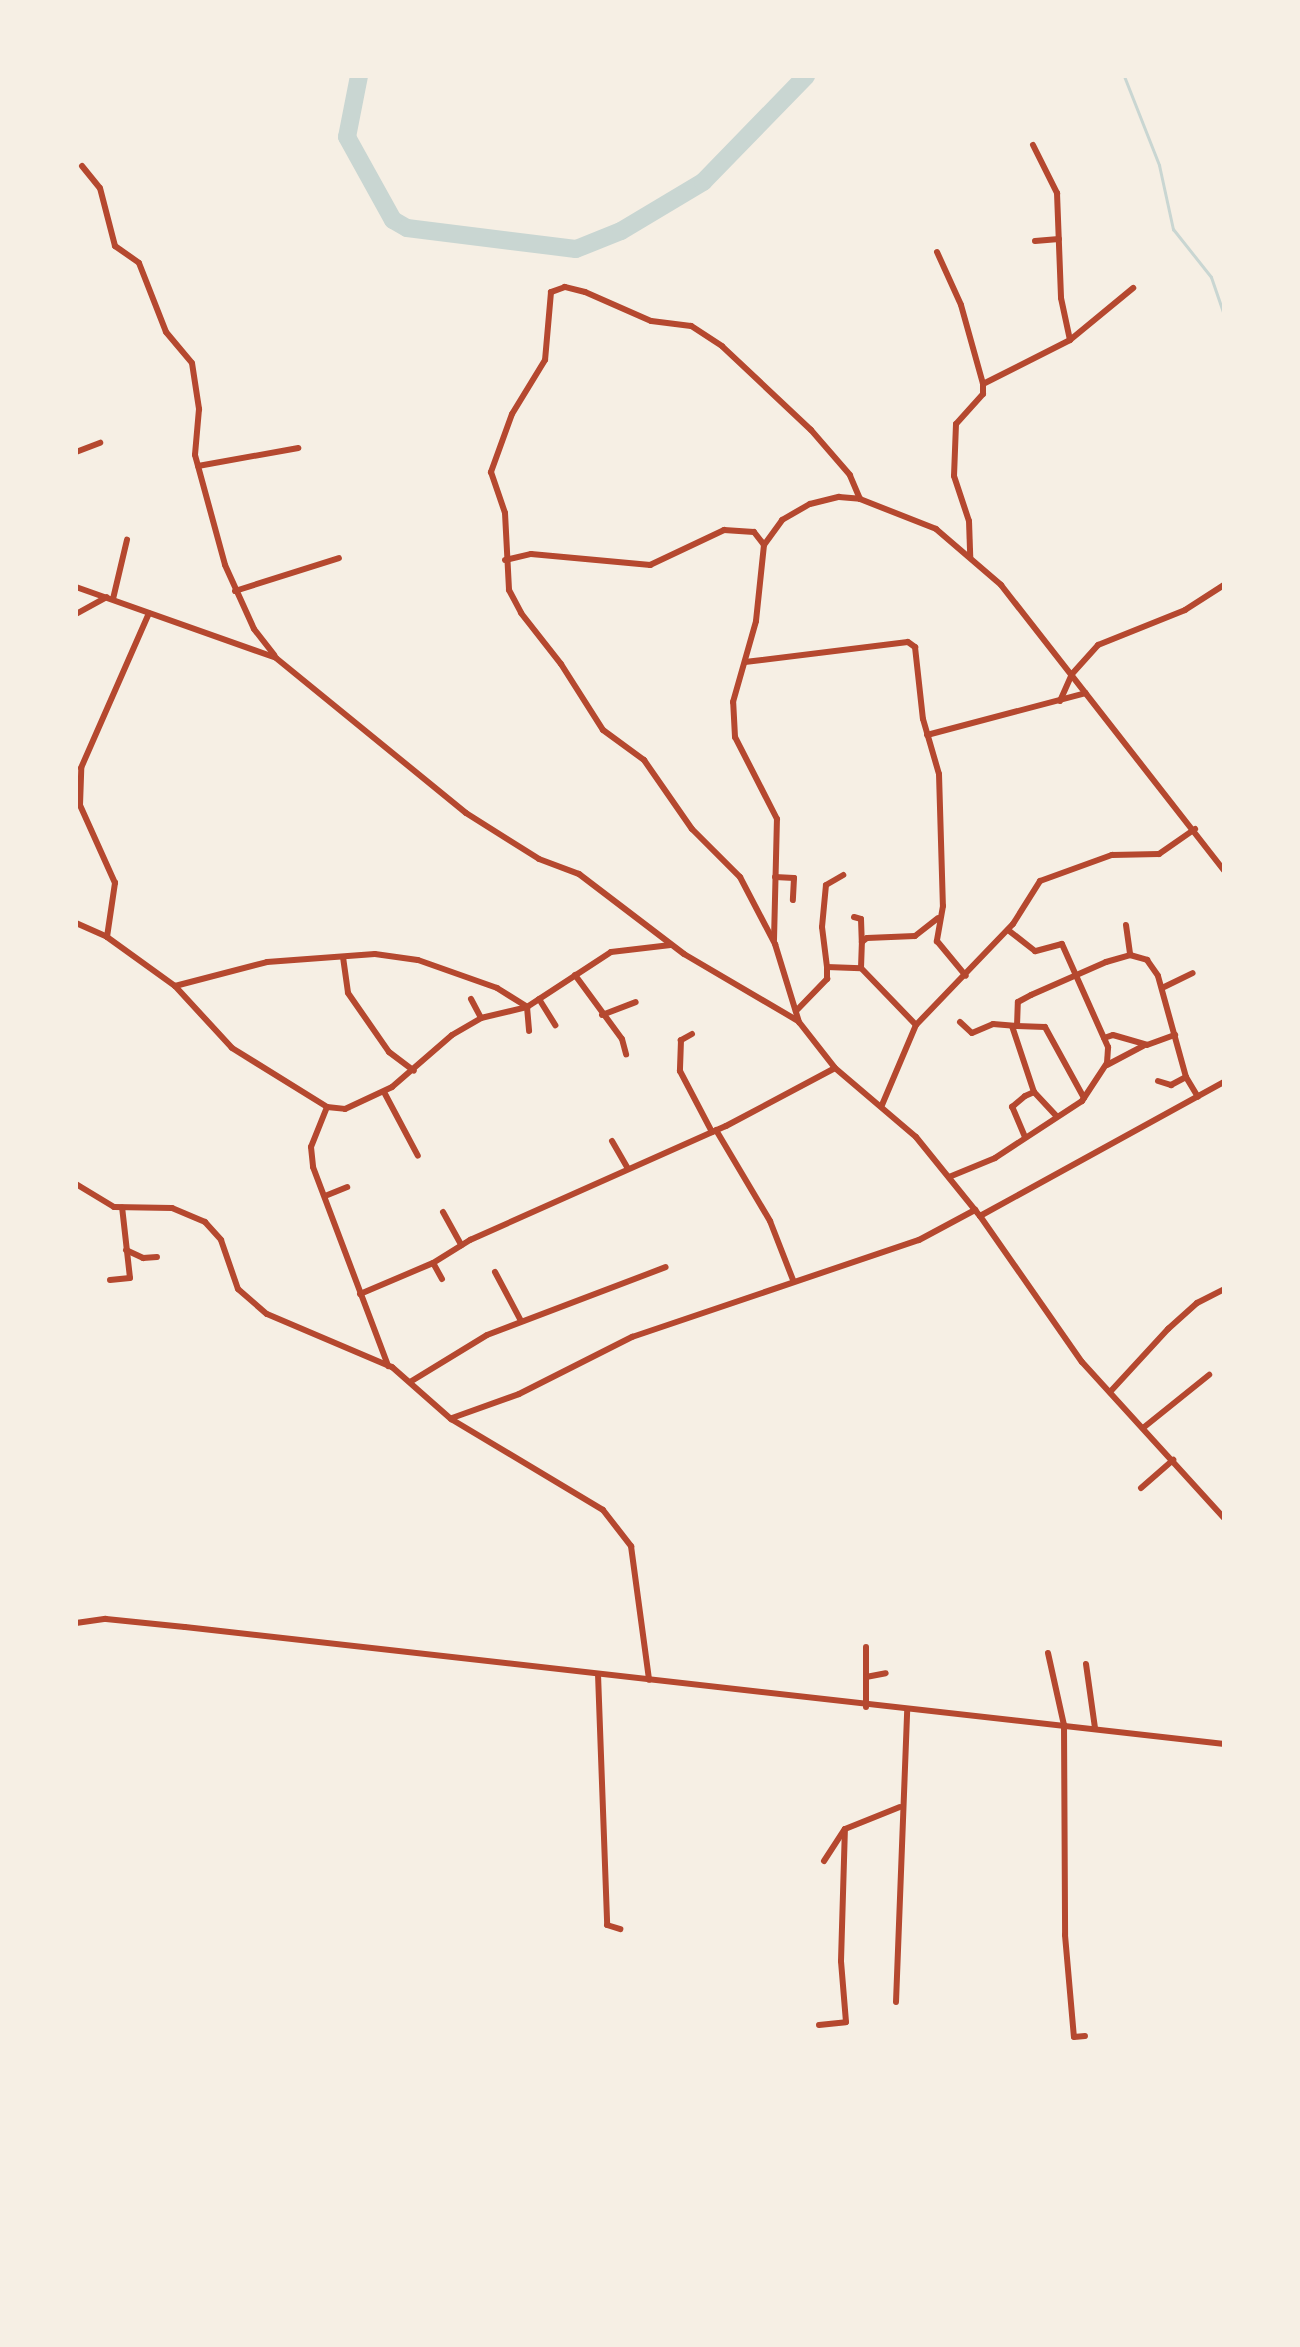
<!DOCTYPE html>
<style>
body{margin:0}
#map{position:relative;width:1300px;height:2347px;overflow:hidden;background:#f6efe4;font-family:"Work Sans",sans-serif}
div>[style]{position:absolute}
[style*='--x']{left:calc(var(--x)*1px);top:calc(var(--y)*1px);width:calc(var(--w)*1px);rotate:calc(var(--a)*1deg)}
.stream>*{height:3px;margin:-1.5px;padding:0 1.5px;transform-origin:1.5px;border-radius:1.5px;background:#c9d6d2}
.river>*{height:18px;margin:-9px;padding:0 9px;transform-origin:9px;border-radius:9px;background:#c9d6d2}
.minor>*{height:6px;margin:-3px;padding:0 3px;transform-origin:3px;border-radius:3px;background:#b5482f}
span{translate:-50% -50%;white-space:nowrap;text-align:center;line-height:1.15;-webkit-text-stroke:6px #f6efe4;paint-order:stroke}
.frame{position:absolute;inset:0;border:78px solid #f6efe4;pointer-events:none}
</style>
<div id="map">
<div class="stream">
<i style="--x:1124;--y:76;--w:96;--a:68.5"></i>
<i style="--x:1159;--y:165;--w:66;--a:77.7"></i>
<i style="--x:1173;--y:229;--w:61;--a:51.6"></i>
<i style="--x:1211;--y:277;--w:40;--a:71.1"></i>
</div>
<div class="river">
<i style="--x:359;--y:76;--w:62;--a:101.1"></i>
<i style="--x:347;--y:137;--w:95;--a:61"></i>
<i style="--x:393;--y:220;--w:16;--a:30"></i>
<i style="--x:407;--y:228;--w:170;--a:7.1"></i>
<i style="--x:576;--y:249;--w:48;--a:-21.8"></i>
<i style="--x:621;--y:231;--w:96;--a:-30.9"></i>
<i style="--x:703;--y:182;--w:148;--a:-45.8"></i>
</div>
<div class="minor">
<i style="--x:1033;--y:145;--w:54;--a:63.4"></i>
<i style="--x:1057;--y:193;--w:105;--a:87.8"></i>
<i style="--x:1061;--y:298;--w:43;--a:77.9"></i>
<i style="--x:82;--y:166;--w:28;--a:51"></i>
<i style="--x:100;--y:188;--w:60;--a:75.5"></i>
<i style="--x:115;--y:246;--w:29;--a:35"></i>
<i style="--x:139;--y:263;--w:74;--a:68.6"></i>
<i style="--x:166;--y:332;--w:40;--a:50"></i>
<i style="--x:192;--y:363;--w:47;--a:81.3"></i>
<i style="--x:199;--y:409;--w:46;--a:95"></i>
<i style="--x:195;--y:455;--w:114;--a:74.7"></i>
<i style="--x:225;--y:565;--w:70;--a:65.6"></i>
<i style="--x:254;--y:629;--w:33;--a:52"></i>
<i style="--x:1035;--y:241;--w:24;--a:-5"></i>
<i style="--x:937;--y:252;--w:58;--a:65.6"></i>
<i style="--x:961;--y:305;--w:82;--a:74.4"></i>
<i style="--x:983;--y:384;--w:10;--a:90"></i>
<i style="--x:983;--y:394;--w:40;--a:132"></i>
<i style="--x:956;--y:424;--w:52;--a:92.2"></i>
<i style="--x:954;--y:476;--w:47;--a:71.6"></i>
<i style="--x:969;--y:521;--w:36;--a:88"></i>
<i style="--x:983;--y:384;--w:97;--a:-26.8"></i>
<i style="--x:1070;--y:340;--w:82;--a:-39.5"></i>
<i style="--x:76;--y:452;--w:26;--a:-21"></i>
<i style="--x:198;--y:466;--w:102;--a:-10.2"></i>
<i style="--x:860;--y:499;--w:26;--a:-113"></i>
<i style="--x:850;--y:475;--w:60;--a:-130.9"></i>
<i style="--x:811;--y:430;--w:122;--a:-136.7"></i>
<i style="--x:722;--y:346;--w:37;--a:-147"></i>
<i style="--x:691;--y:326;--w:40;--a:-172.9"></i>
<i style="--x:651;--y:321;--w:72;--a:-156.3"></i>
<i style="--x:585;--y:292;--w:21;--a:-166"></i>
<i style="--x:565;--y:287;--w:15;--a:160"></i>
<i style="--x:551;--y:292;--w:68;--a:95"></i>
<i style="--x:545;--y:360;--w:63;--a:121.4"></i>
<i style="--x:512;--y:414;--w:62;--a:109.9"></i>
<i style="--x:491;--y:472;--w:43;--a:71.1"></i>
<i style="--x:505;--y:513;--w:77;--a:87"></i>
<i style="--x:509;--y:590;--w:26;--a:62"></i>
<i style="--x:521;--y:613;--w:65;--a:51.9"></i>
<i style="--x:561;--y:664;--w:78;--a:57.5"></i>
<i style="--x:603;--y:730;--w:51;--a:36.2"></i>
<i style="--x:644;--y:760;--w:84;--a:55.2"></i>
<i style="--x:692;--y:829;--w:68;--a:45"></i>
<i style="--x:740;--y:877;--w:76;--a:62.4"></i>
<i style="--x:775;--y:944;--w:82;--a:72.9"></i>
<i style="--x:799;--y:1022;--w:58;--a:52"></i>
<i style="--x:835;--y:1068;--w:106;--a:40.4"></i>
<i style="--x:916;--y:1137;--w:102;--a:51"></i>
<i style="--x:980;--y:1216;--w:178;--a:55.1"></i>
<i style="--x:1082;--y:1362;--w:211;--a:47.7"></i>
<i style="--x:505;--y:560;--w:27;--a:-13"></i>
<i style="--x:531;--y:554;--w:120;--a:5.3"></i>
<i style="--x:650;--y:565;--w:82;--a:-25.3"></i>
<i style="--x:724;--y:530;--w:30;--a:4"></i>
<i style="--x:754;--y:532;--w:16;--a:52"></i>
<i style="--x:76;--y:587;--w:212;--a:19.5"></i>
<i style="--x:276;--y:658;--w:245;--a:39.2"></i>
<i style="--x:466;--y:813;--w:86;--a:32.2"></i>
<i style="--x:539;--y:859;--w:43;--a:20.6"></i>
<i style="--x:579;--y:874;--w:132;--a:37.3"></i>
<i style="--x:684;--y:954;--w:132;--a:30.4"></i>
<i style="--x:235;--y:591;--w:109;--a:-17.6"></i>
<i style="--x:113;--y:599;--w:61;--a:-76.7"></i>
<i style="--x:76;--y:614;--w:35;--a:-29"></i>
<i style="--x:745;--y:662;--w:164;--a:-7"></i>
<i style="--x:908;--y:642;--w:9;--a:36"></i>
<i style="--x:915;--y:647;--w:72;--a:83.7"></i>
<i style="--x:923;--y:719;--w:57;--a:73.8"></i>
<i style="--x:939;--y:774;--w:132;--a:88.3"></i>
<i style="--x:943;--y:906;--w:36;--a:100"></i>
<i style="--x:937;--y:941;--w:45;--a:50.4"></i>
<i style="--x:1060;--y:701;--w:30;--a:-66"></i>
<i style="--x:1072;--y:674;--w:39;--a:-48"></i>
<i style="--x:1098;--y:645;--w:94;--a:-21.9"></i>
<i style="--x:1185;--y:610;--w:46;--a:-32.7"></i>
<i style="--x:927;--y:735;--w:164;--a:-14.8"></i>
<i style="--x:775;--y:877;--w:19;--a:3"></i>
<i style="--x:794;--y:878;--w:22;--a:93"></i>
<i style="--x:854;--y:917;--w:7;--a:16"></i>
<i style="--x:861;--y:919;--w:23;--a:88"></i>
<i style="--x:76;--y:923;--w:34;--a:24"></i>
<i style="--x:107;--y:937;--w:84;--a:35.8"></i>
<i style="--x:175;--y:986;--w:84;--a:47.4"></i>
<i style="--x:232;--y:1048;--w:112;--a:31.8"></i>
<i style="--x:327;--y:1107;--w:18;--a:6"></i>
<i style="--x:345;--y:1109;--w:52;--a:-25.1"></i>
<i style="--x:392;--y:1087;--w:79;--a:-40.9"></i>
<i style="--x:452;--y:1035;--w:34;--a:-30"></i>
<i style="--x:481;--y:1018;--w:47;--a:-13.4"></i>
<i style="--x:527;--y:1007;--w:100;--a:-33.2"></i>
<i style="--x:611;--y:952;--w:60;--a:-6.7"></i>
<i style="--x:1126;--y:925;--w:30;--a:82"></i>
<i style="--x:107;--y:937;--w:55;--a:-81.6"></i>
<i style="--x:115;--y:883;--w:85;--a:-114.2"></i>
<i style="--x:80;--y:805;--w:37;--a:-88"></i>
<i style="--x:81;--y:768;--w:169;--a:-66.3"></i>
<i style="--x:774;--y:940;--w:121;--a:-88.6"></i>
<i style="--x:777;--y:819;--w:92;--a:-117.1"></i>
<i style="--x:735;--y:737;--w:35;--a:-93"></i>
<i style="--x:733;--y:702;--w:84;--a:-74.1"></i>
<i style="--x:756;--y:621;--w:76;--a:-84"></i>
<i style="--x:764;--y:545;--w:31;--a:-54"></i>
<i style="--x:782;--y:520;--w:32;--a:-30"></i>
<i style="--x:810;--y:504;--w:30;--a:-14"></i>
<i style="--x:839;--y:497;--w:21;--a:5"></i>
<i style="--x:860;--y:499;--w:82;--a:21.5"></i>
<i style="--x:936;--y:529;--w:86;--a:40.7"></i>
<i style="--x:1001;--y:585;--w:362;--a:52"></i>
<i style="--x:343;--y:957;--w:36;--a:82"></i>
<i style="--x:348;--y:993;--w:72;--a:55.2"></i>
<i style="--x:389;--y:1052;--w:31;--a:37"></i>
<i style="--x:827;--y:967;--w:40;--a:-97.1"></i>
<i style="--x:822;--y:927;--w:42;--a:-84.6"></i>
<i style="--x:826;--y:885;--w:20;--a:-30"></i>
<i style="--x:861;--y:968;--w:26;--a:-88"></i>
<i style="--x:862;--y:942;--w:6;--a:-39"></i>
<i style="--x:867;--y:938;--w:48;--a:-2.4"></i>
<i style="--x:915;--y:936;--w:29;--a:-38"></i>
<i style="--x:575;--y:975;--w:79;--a:53.7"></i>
<i style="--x:622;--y:1039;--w:16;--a:75"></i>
<i style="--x:175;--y:986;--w:95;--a:-14.6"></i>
<i style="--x:267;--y:962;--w:108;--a:-4.2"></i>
<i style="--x:375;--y:954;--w:43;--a:7.9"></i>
<i style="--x:418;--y:960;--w:84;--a:19.5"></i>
<i style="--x:497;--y:988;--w:36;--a:32"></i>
<i style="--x:527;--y:1007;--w:24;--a:85"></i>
<i style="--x:1162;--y:988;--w:34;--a:-26"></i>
<i style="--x:471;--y:999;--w:21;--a:62"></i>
<i style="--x:539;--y:999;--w:31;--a:58"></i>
<i style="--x:796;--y:1011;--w:45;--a:-45.9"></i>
<i style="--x:827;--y:979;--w:12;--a:-90"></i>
<i style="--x:827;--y:967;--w:34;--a:2"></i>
<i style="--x:861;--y:968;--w:79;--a:46"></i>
<i style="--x:602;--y:1015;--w:36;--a:-21"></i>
<i style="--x:960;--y:1022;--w:16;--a:43"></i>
<i style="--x:972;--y:1033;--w:23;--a:-23"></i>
<i style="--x:993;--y:1024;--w:24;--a:5"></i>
<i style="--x:1017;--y:1026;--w:24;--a:-88"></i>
<i style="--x:1018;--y:1002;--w:15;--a:-28"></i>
<i style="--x:1031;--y:995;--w:82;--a:-23.7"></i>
<i style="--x:1106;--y:962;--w:25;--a:-16"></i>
<i style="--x:1130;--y:955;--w:18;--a:16"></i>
<i style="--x:1147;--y:960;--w:19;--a:55"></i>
<i style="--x:1158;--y:976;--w:105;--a:74.5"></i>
<i style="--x:1186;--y:1077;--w:23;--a:59"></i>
<i style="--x:1012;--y:1026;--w:70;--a:71.6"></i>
<i style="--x:1017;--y:1026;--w:28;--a:2"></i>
<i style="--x:1045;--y:1027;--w:81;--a:61.2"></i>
<i style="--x:692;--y:1034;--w:13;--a:151"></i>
<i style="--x:681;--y:1040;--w:31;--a:92"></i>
<i style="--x:680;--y:1071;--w:69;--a:62.3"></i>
<i style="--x:1104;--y:1038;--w:9;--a:-18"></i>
<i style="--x:1113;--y:1035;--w:35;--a:16"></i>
<i style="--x:1147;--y:1045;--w:30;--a:-20"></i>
<i style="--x:1107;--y:1065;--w:41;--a:-27.8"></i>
<i style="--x:1158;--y:1081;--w:14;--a:17"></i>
<i style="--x:1171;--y:1085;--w:17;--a:-28"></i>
<i style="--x:384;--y:1092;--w:72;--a:62"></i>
<i style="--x:882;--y:1105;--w:87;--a:-67"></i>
<i style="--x:916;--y:1025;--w:140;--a:-46.2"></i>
<i style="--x:1013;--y:924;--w:51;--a:-57.9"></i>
<i style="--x:1040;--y:881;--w:77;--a:-19.9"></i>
<i style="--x:1112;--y:855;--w:47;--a:-1.2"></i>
<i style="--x:1159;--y:854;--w:44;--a:-34.8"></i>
<i style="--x:327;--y:1107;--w:43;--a:111.8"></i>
<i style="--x:311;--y:1147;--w:20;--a:84"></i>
<i style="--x:313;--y:1167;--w:213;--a:69.3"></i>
<i style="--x:716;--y:1130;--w:106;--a:59.3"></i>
<i style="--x:770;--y:1221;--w:63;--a:68.7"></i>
<i style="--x:1025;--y:1137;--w:33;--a:-113"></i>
<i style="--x:1012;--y:1107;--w:17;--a:-40"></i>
<i style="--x:1025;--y:1096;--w:10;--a:-24"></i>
<i style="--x:1034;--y:1092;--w:33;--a:47"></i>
<i style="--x:612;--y:1141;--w:32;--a:60"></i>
<i style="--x:949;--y:1177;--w:50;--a:-22.4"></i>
<i style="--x:995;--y:1158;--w:104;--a:-33.2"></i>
<i style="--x:1082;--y:1101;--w:45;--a:-56.7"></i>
<i style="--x:1107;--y:1063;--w:16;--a:-86"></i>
<i style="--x:1108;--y:1047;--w:113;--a:-114.1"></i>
<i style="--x:1062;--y:944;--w:28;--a:165"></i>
<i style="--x:1035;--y:951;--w:34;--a:-142"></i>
<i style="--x:76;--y:1184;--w:44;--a:31.2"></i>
<i style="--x:114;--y:1207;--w:58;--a:1"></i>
<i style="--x:172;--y:1208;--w:36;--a:23"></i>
<i style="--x:205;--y:1222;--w:24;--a:48"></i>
<i style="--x:221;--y:1240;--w:52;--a:70.9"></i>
<i style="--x:238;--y:1289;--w:38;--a:41"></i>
<i style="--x:267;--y:1314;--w:136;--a:23"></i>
<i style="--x:392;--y:1367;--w:79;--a:41.4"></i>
<i style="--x:451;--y:1419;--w:177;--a:30.9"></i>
<i style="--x:603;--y:1510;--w:46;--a:52.1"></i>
<i style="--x:631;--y:1546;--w:135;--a:82.3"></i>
<i style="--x:325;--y:1196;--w:24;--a:-22"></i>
<i style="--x:443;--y:1212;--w:38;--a:61"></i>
<i style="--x:980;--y:1216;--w:278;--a:-28.8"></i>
<i style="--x:126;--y:1250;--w:19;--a:25"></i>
<i style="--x:143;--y:1258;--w:14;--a:-4"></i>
<i style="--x:495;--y:1272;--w:55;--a:62"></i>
<i style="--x:442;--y:1279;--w:18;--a:-119"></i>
<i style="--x:433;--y:1263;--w:44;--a:-31.9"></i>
<i style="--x:470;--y:1240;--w:280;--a:-24"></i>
<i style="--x:726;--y:1126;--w:123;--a:-28"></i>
<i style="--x:110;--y:1280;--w:20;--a:-6"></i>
<i style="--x:130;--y:1278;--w:71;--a:-96.4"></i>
<i style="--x:360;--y:1294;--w:79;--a:-23"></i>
<i style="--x:410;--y:1382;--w:90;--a:-31.4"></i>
<i style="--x:487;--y:1335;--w:191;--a:-20.8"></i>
<i style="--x:1110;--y:1392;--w:86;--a:-47.4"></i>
<i style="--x:1168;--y:1329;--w:39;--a:-42"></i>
<i style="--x:1197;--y:1303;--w:30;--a:-27"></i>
<i style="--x:452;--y:1418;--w:71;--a:-19.7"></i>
<i style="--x:519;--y:1394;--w:127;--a:-26.8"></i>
<i style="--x:632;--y:1337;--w:303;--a:-18.7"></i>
<i style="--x:919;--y:1240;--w:64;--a:-28.2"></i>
<i style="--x:1143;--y:1428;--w:85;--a:-38.8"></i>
<i style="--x:1141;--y:1488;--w:43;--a:-41.2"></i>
<i style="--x:76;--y:1623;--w:30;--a:-8"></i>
<i style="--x:106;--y:1619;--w:79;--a:5.8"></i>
<i style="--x:185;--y:1627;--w:1046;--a:6.42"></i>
<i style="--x:866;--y:1647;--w:60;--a:90"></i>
<i style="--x:1048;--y:1653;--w:74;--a:77.5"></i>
<i style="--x:1064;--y:1725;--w:210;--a:89.7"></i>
<i style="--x:1065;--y:1935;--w:102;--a:85"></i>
<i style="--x:1074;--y:2037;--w:11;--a:-5"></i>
<i style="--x:1086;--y:1664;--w:65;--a:82"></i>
<i style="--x:598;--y:1674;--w:251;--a:87.9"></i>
<i style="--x:607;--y:1925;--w:14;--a:17"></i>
<i style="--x:866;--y:1677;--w:20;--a:-11"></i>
<i style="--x:824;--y:1861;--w:38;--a:-57"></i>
<i style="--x:896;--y:2002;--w:292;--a:-87.8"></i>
<i style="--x:819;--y:2025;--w:27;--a:-6"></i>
<i style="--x:846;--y:2022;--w:61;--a:-94.7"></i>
<i style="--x:841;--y:1961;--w:132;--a:-88.3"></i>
<i style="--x:845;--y:1829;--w:59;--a:-21.8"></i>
</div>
<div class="frame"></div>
</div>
